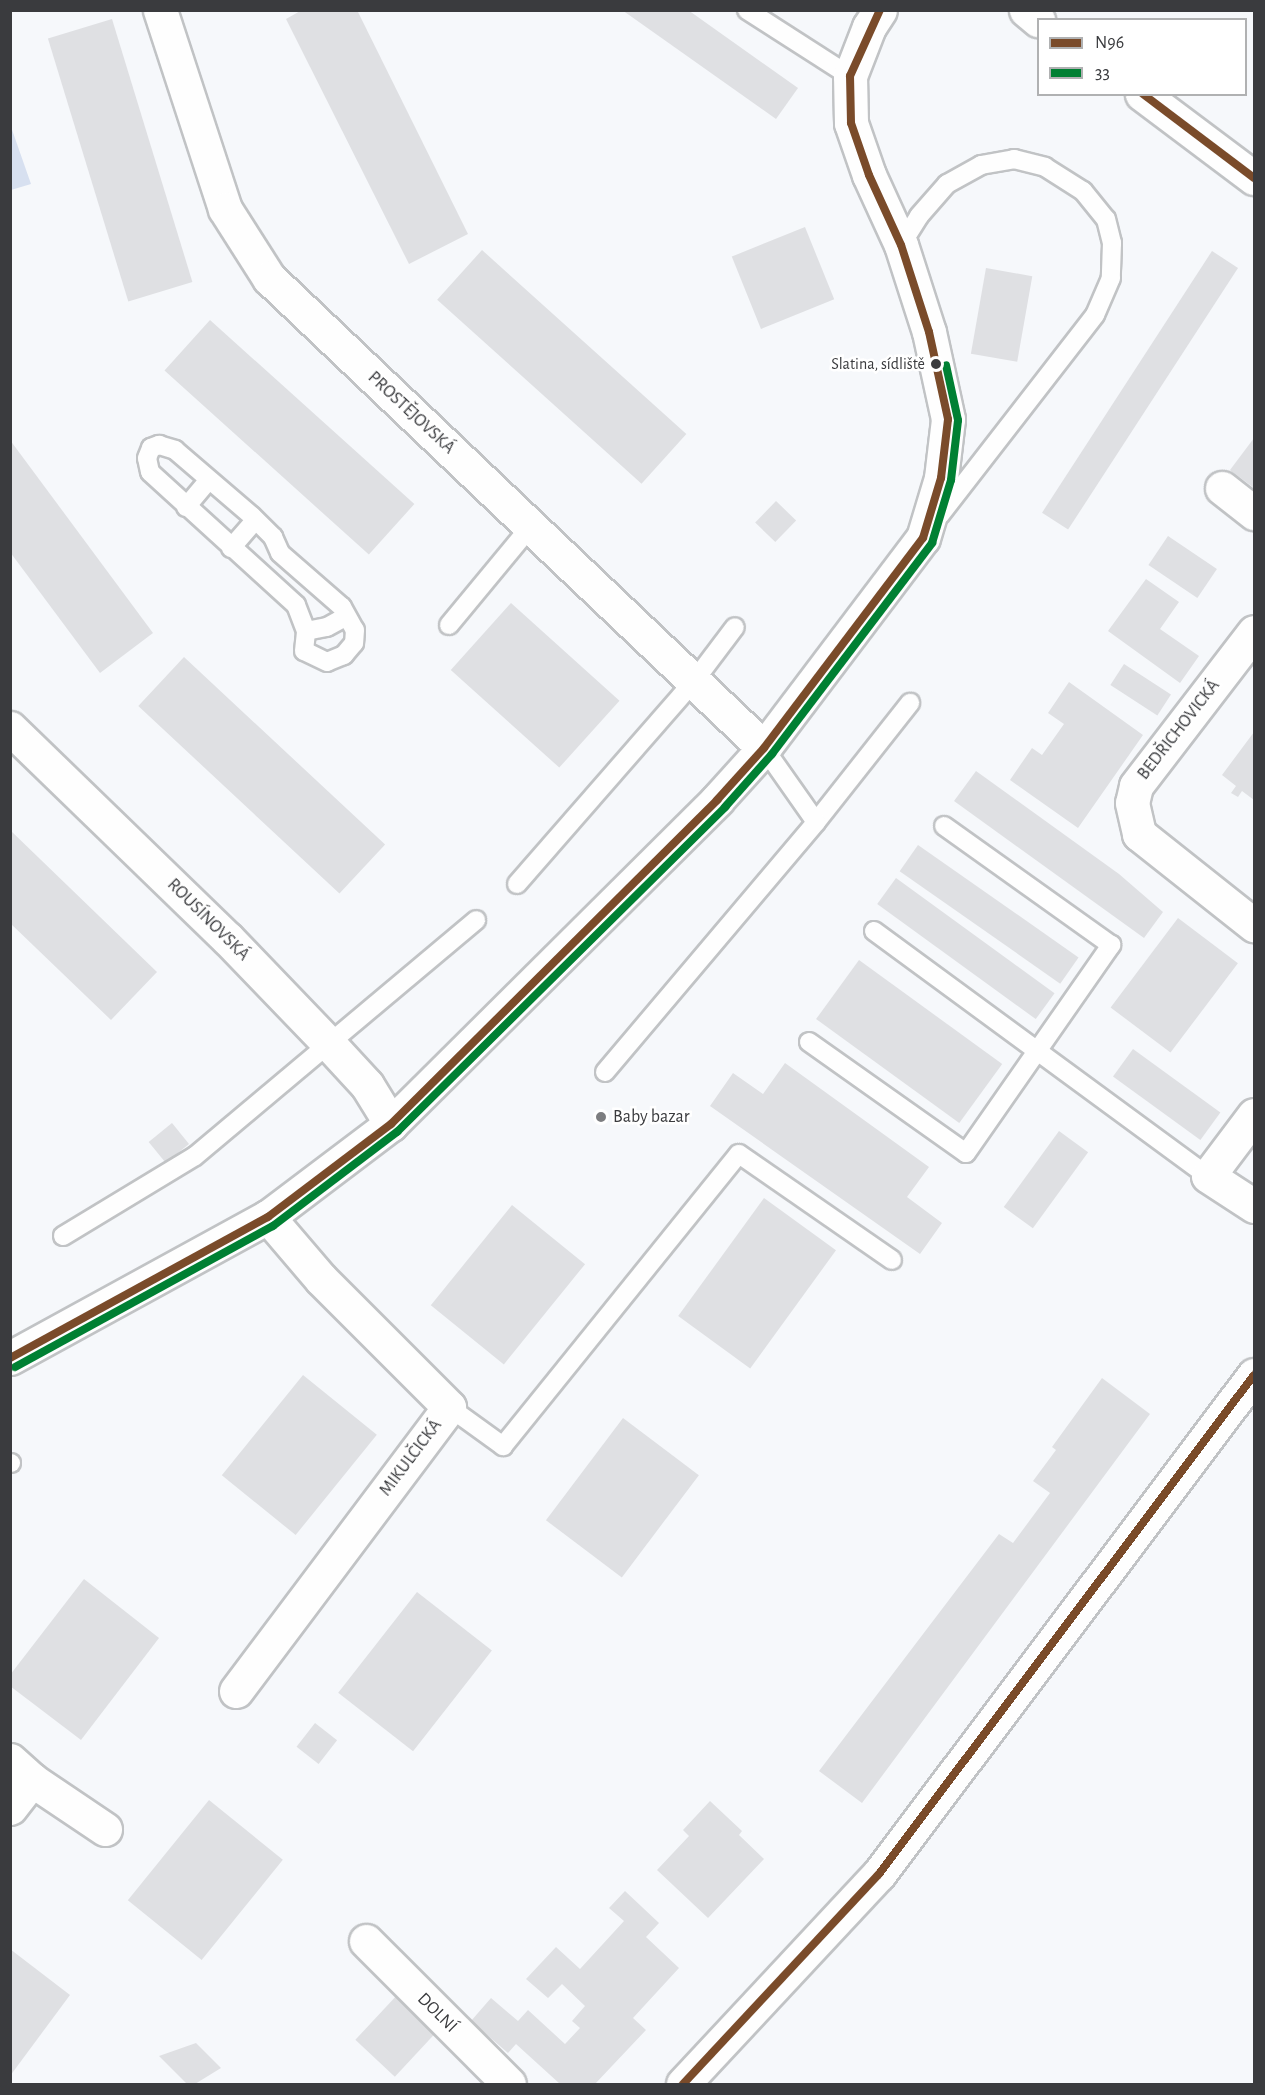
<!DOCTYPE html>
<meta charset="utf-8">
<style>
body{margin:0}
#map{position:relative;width:1265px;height:2095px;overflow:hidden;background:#f6f8fb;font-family:"Alegreya Sans",sans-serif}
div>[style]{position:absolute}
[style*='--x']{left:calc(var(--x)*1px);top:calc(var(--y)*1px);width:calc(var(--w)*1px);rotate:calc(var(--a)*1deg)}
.green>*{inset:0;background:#d7e0f0}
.building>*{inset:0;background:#dfe0e3;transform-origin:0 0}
.roads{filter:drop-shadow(2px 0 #c1c3c5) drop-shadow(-2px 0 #c1c3c5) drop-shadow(0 2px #c1c3c5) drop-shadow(0 -2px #c1c3c5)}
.service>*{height:18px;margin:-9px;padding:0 9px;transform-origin:9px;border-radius:9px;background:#fefefe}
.minor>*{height:33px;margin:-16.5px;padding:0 16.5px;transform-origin:16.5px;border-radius:16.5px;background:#fefefe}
.tertiary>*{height:33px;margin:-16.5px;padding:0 16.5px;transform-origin:16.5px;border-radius:16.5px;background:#fefefe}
.secondary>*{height:33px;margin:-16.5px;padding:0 16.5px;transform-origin:16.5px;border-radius:16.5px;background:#fefefe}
.bus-1>*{height:8px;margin:-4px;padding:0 4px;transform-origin:4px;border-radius:4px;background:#7a4b2a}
.bus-2>*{height:8px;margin:-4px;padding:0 4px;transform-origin:4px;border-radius:4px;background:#008033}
.dots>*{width:16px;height:16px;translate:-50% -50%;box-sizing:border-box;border:3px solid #fff;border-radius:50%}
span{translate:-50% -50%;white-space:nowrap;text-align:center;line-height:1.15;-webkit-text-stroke:5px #fff;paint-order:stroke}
.bus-label{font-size:16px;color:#3a3b3e}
.right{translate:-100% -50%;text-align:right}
.street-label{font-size:18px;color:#3a3b3e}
.poi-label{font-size:18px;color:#3a3b3e}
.left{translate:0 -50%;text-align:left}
.frame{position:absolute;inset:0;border:12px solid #3a3b3e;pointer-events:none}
.legend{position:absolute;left:1037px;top:18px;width:210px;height:78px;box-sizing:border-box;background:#fff;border:2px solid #b0b1b2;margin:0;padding:8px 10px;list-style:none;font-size:18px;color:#3a3b3e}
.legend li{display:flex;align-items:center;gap:12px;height:30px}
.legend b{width:30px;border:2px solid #b0b1b2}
</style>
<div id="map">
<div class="green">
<i style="clip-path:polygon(10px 124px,31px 184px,11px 190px,10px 190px)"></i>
</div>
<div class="building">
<i style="clip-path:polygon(302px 10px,357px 10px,468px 234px,409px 264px,286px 19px)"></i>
<i style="clip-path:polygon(622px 10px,688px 10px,798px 88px,776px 119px)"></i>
<i style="left:112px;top:19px;width:275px;height:67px;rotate:73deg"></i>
<i style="left:805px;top:227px;width:78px;height:79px;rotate:68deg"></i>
<i style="left:482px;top:250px;width:275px;height:67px;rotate:42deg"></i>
<i style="left:1212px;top:251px;width:31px;height:312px;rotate:33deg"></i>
<i style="left:986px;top:268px;width:47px;height:87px;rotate:10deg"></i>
<i style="left:210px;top:320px;width:275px;height:68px;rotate:42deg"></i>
<i style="clip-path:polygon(1254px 438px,1254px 488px,1230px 470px)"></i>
<i style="clip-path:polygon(10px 440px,153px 633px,100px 673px,10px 552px)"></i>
<i style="left:776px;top:501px;width:28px;height:30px;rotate:44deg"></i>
<i style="left:1168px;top:536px;width:59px;height:35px;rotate:34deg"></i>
<i style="clip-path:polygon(1146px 579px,1179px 602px,1160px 629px,1199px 656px,1180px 683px,1108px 631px)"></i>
<i style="left:511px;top:603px;width:146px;height:90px;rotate:42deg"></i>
<i style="left:184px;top:657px;width:275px;height:67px;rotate:43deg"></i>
<i style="left:1124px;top:664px;width:56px;height:25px;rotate:33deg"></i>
<i style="clip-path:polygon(1069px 682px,1143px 735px,1078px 828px,1010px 780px,1032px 748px,1042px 755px,1064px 724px,1048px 713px)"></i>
<i style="clip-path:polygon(1254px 732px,1254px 800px,1242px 791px,1238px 797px,1231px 793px,1236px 786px,1222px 775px)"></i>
<i style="clip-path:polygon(976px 771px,1119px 874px,1163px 912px,1144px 938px,954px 801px)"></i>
<i style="clip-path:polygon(10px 830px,157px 972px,111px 1020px,10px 923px)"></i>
<i style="left:918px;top:845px;width:196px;height:32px;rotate:35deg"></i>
<i style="left:896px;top:878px;width:196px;height:32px;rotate:36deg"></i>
<i style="left:1178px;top:918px;width:75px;height:112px;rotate:37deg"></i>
<i style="left:859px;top:960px;width:177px;height:73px;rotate:36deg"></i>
<i style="left:1133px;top:1049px;width:108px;height:34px;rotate:36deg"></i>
<i style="clip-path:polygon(785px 1063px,929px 1167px,907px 1197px,942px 1223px,920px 1254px,710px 1106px,733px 1073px,763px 1094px)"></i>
<i style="left:172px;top:1123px;width:27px;height:30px;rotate:51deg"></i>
<i style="left:1059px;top:1131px;width:36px;height:94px;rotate:36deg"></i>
<i style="left:764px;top:1198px;width:89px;height:146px;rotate:36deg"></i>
<i style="left:512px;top:1205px;width:94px;height:129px;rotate:39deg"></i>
<i style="left:303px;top:1375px;width:95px;height:129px;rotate:39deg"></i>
<i style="clip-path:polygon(1102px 1378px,1150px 1414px,862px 1803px,819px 1771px,999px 1534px,1013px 1543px,1050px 1493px,1033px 1481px,1056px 1450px,1052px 1447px)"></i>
<i style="left:623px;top:1418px;width:95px;height:128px;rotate:37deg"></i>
<i style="clip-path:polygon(84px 1579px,159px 1638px,81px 1740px,10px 1686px,10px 1675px)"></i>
<i style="left:417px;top:1592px;width:95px;height:128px;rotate:38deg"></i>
<i style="left:315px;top:1723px;width:28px;height:30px;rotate:38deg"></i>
<i style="left:209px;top:1800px;width:95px;height:129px;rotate:39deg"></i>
<i style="clip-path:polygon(710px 1801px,742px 1831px,739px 1835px,764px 1859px,708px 1918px,657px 1870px,689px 1836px,683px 1830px)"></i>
<i style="clip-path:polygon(625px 1891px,659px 1923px,646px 1937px,679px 1968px,633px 2018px,646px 2030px,595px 2084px,560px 2084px,516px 2044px,508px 2053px,471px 2021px,491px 1998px,518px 2021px,528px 2010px,565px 2044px,580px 2028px,572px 2021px,585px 2006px,562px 1984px,548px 1998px,526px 1979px,556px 1947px,580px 1969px,624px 1921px,609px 1908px)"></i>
<i style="clip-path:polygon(10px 1949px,70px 1995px,10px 2076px)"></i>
<i style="left:399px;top:1993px;width:54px;height:64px;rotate:43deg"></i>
<i style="clip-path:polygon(196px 2043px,221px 2068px,195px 2084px,187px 2084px,159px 2056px)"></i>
</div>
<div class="roads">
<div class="service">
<i style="--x:747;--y:10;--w:122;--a:32.7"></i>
<i style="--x:901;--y:245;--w:34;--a:-58"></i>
<i style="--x:919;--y:216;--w:43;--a:-48.8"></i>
<i style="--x:947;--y:184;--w:39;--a:-29"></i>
<i style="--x:981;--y:165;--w:34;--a:-10"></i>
<i style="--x:1014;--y:159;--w:32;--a:14"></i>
<i style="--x:1045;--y:167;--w:45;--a:32.3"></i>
<i style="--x:1083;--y:191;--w:36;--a:51"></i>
<i style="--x:1106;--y:219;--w:25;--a:76"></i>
<i style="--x:1112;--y:243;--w:35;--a:92"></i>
<i style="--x:1111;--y:278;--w:40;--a:113.4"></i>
<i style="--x:1095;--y:315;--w:253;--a:127.8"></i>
<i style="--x:159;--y:445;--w:17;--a:17"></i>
<i style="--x:175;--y:450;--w:101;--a:40.6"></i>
<i style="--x:252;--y:516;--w:30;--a:45"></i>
<i style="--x:273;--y:537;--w:17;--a:66"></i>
<i style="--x:280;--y:553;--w:82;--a:41.1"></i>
<i style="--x:342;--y:607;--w:26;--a:61"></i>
<i style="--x:355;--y:630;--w:13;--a:94"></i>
<i style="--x:354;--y:643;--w:16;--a:130"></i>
<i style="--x:344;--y:655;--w:18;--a:158"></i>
<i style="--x:327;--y:662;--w:25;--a:-154"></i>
<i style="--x:304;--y:651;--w:20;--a:-84"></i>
<i style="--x:306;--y:631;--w:28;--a:-111"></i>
<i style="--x:296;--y:605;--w:197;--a:-137.7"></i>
<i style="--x:150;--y:472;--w:14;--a:-102"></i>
<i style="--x:147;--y:458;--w:11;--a:-68"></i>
<i style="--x:151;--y:448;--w:9;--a:-21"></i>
<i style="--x:186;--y:507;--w:35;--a:-50"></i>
<i style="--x:231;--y:548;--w:37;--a:-49"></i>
<i style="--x:449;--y:625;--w:129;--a:-50.4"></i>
<i style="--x:306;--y:631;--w:21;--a:-11"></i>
<i style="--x:327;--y:627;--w:21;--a:-29"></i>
<i style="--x:816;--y:822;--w:152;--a:-51.7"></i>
<i style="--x:517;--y:884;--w:271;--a:-48.9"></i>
<i style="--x:695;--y:680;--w:66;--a:-53"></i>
<i style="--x:874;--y:931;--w:414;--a:36.3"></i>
<i style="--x:809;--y:1042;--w:192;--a:35.3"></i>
<i style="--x:966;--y:1153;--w:254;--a:-55.1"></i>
<i style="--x:1111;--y:945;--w:205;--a:-144.5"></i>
<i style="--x:605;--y:1072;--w:327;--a:-49.8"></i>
<i style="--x:816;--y:822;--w:90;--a:-125.1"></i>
<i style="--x:63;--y:1236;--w:154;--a:-31.2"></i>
<i style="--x:195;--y:1156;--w:367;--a:-40"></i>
<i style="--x:449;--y:1407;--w:67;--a:35.8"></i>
<i style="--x:503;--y:1446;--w:375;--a:-51.1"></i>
<i style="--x:739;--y:1154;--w:186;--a:34.7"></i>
<i style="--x:10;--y:1463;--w:1;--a:0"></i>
</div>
<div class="minor">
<i style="--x:160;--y:10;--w:209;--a:71.9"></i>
<i style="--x:225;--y:209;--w:82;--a:57.5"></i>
<i style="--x:269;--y:278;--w:683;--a:43.52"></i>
<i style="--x:1222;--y:488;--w:41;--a:38"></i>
<i style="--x:1254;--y:632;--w:194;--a:127.5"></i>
<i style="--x:1136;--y:786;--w:17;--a:103"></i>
<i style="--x:1132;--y:803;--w:32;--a:77"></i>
<i style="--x:1139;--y:834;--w:147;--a:38.4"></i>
<i style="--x:10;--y:728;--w:302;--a:44.1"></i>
<i style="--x:227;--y:938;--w:150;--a:46.1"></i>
<i style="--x:331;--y:1046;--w:53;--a:47.3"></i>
<i style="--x:367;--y:1085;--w:46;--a:58.4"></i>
<i style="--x:1254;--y:1115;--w:76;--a:127"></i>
<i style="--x:1208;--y:1176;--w:55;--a:33.1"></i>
<i style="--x:10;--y:1358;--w:294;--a:-28.7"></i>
<i style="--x:268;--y:1217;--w:154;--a:-37.1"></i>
<i style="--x:391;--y:1124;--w:460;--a:-44.8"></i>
<i style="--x:717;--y:800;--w:70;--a:-47.9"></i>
<i style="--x:764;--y:748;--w:263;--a:-52.9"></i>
<i style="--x:923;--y:538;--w:63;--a:-73.3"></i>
<i style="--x:941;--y:478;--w:59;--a:-83.2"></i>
<i style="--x:948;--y:419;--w:89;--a:-102.3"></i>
<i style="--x:929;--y:332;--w:91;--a:-107.8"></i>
<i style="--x:901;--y:245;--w:77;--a:-114.6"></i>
<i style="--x:869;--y:175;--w:55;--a:-109.1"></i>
<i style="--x:851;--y:123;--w:47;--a:-91.2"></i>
<i style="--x:850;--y:76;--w:53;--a:-68.8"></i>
<i style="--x:869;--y:27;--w:20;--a:-57"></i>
<i style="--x:236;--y:1691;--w:355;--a:-53.1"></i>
<i style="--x:449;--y:1407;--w:181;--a:-135"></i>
<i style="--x:321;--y:1279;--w:82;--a:-130.5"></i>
<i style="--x:10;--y:1760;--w:30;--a:42"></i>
<i style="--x:32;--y:1780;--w:88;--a:33.9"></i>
<i style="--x:10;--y:1808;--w:36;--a:-52"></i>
<i style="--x:366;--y:1941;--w:202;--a:45"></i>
</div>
<div class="tertiary">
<i style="--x:683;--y:2084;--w:287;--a:-47"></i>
<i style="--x:879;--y:1874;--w:624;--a:-53.08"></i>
</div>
<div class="secondary">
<i style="--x:1026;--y:10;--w:16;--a:40"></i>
<i style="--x:1142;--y:94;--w:140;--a:36.9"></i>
</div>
</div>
<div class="bus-1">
<i style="--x:1143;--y:94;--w:139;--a:37.1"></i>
<i style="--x:10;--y:1358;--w:294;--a:-28.7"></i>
<i style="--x:268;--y:1217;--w:154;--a:-37.1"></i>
<i style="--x:391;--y:1124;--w:460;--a:-44.8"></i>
<i style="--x:717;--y:800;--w:70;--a:-47.9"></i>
<i style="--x:764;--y:748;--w:263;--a:-52.9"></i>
<i style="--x:923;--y:538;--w:63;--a:-73.3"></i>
<i style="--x:941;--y:478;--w:59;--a:-83.2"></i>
<i style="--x:948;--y:419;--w:89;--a:-102.3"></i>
<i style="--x:929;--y:332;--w:91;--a:-107.8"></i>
<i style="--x:901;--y:245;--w:77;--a:-114.6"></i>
<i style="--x:869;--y:175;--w:55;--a:-109.1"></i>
<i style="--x:851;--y:123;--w:47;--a:-91.2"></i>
<i style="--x:850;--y:76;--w:72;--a:-65.6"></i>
<i style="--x:683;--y:2084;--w:287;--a:-47"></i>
<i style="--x:879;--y:1874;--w:624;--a:-53.08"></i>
</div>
<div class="bus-2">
<i style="--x:15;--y:1367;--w:294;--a:-28.7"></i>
<i style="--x:273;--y:1226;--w:156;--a:-37.2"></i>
<i style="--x:397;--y:1132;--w:462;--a:-44.7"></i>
<i style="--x:725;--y:807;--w:71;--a:-48.4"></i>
<i style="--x:772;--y:754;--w:265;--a:-52.8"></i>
<i style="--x:932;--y:543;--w:66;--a:-73.2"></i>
<i style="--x:951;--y:480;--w:60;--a:-83.3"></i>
<i style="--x:958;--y:420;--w:56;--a:-102.3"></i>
</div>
<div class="dots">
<i style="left:936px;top:364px;background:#3a3b3e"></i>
<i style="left:601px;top:1117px;background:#7c7d80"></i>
</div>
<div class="bus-label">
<span class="right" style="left:925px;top:364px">Slatina, sídliště</span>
</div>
<div class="street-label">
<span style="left:411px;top:413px;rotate:43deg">PROSTĚJOVSKÁ</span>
<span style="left:1179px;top:730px;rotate:-52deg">BEDŘICHOVICKÁ</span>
<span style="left:208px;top:920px;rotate:45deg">ROUSÍNOVSKÁ</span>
<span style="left:411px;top:1458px;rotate:-53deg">MIKULČICKÁ</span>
<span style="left:437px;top:2013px;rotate:45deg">DOLNÍ</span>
</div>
<div class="poi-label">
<span class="left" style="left:613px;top:1117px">Baby bazar</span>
</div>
<div class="frame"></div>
<ul class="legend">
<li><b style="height:8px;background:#7a4b2a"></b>N96</li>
<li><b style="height:8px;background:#008033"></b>33</li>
</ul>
</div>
